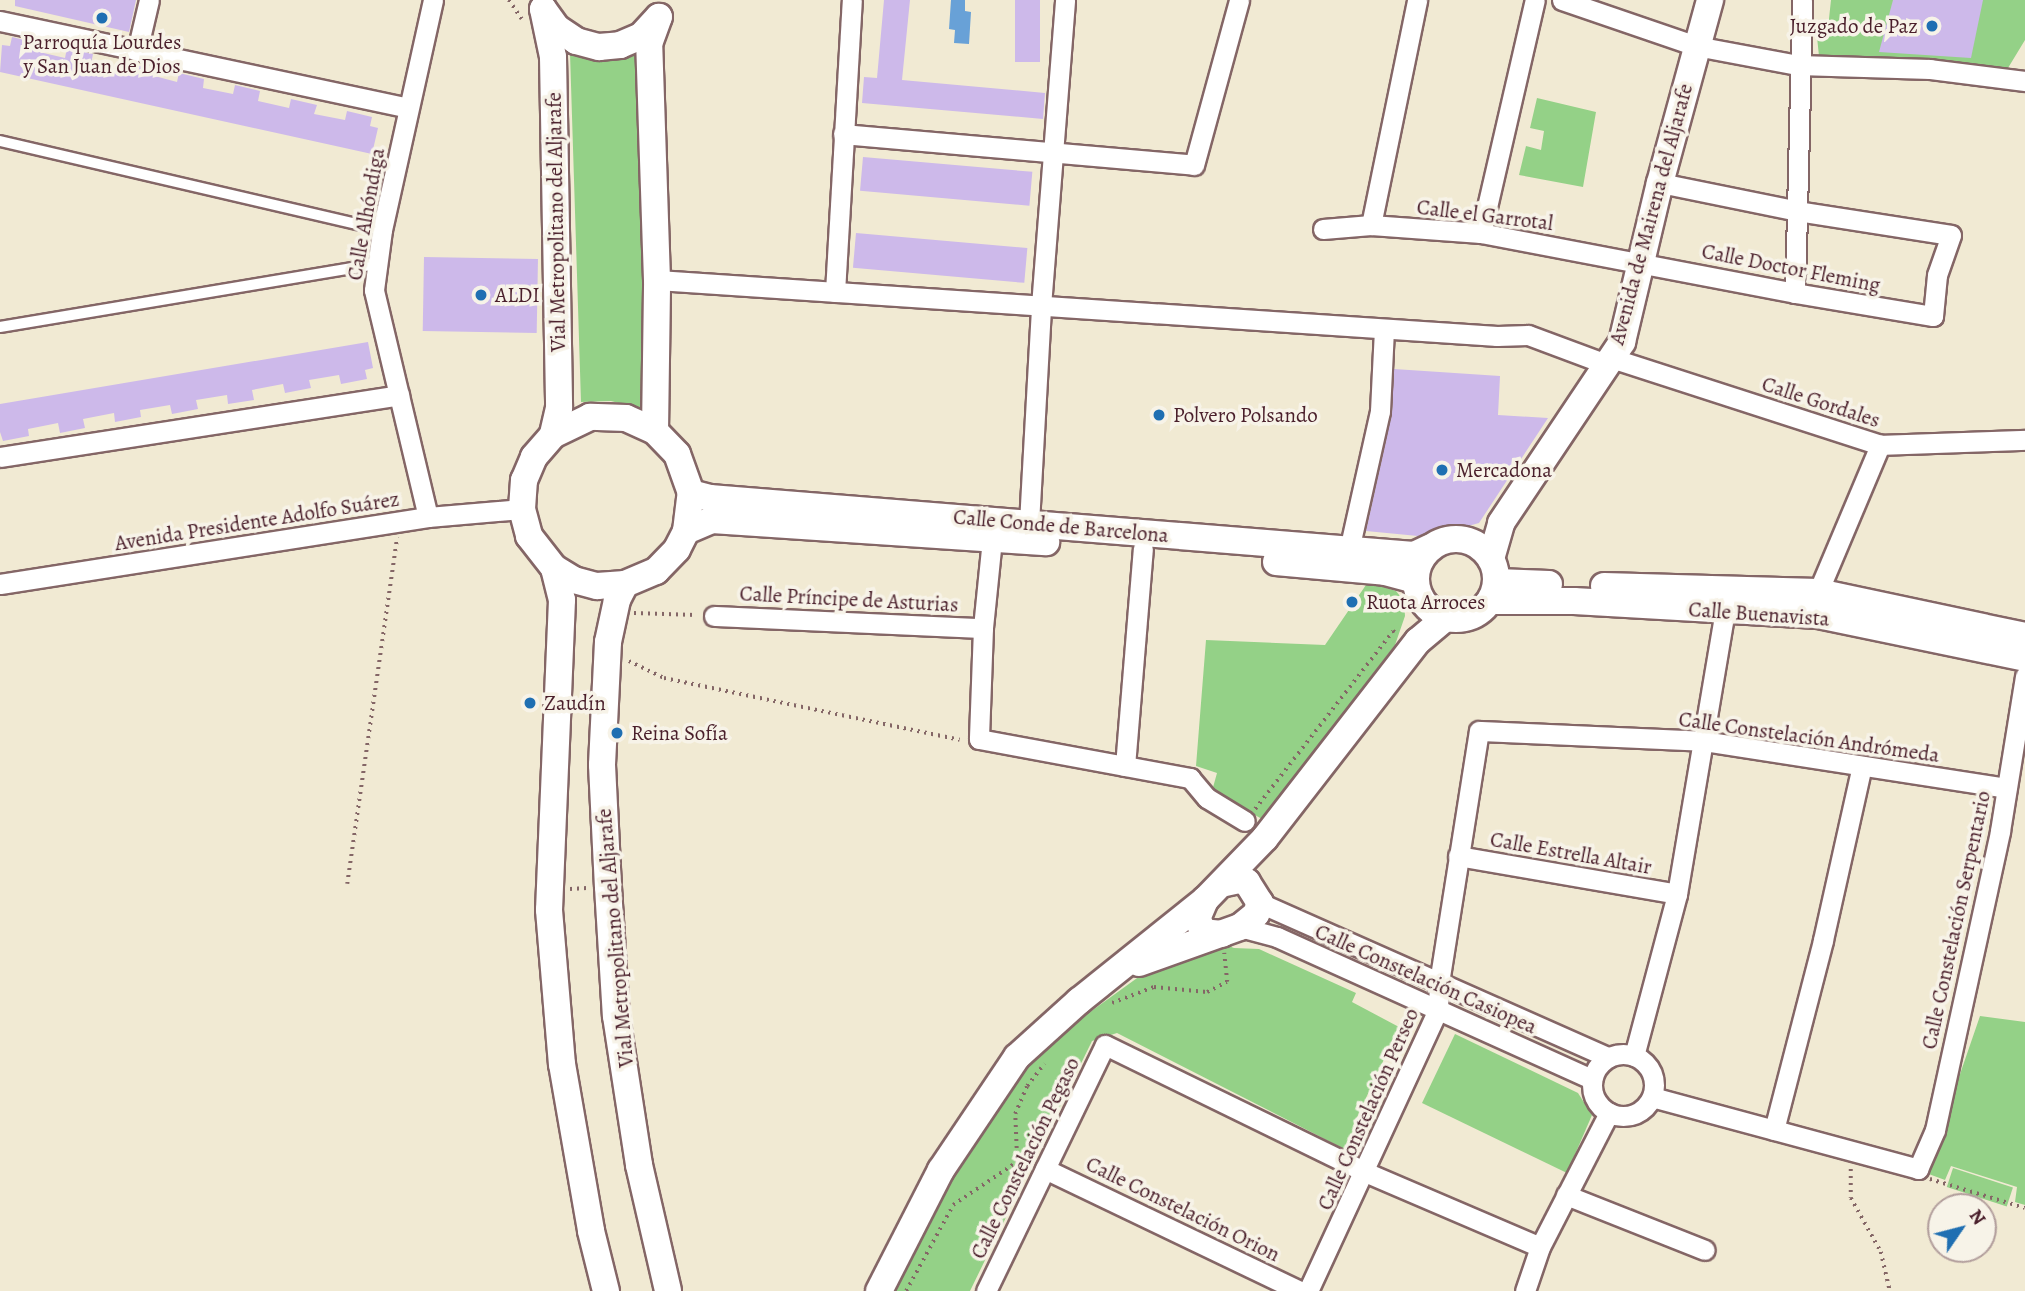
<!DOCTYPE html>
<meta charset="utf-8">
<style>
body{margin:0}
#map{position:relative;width:2025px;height:1291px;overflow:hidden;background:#f1ead3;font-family:Alegreya,serif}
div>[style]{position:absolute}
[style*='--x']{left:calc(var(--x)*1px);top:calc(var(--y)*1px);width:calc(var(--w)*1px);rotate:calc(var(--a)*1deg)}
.green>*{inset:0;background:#94d187;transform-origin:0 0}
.water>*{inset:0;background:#68a1d7}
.building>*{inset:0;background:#cdb9ea;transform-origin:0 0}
.path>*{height:3.5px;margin-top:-1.75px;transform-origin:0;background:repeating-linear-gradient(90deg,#846666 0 2px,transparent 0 7px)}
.roads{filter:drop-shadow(2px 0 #846666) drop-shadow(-2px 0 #846666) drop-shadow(0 2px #846666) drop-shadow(0 -2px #846666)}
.lane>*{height:10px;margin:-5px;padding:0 5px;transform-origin:5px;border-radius:5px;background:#fff}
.street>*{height:19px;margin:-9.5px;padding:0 9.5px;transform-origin:9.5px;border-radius:9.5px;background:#fff}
.street>.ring{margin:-9.5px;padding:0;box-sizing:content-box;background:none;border:19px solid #fff;border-radius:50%}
.secondary>*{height:26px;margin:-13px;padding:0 13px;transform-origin:13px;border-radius:13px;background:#fff}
.secondary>.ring{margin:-13px;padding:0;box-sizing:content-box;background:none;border:26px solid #fff;border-radius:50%}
.dots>*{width:19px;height:19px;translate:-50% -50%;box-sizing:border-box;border:4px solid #f7f3e8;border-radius:50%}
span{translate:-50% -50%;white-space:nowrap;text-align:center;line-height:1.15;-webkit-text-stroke:7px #f7f3e8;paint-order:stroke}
.poi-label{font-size:21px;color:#4a1f2b}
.right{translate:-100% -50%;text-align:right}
.left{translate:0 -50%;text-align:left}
.street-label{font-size:21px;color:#4a1f2b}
.north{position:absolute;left:1927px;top:1193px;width:70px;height:70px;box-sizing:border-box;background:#f7f3e8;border:2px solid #b29e9c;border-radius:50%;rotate:55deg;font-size:19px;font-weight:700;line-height:28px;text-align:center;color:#4a1f2b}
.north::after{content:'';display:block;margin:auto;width:24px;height:32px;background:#1f6fb2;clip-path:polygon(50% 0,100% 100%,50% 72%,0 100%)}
</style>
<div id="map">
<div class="green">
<i style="clip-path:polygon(1831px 0,2025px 0,2025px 40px,2008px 68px,1819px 56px,1817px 37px,1827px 37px)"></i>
<i style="clip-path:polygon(641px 52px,646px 410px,611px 401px,581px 402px,570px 53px)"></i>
<i style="clip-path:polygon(1537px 98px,1596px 112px,1583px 187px,1519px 175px,1526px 146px,1541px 150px,1544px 131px,1530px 128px)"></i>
<i style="clip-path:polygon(1368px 582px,1396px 591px,1404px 601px,1405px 616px,1395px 645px,1262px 819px,1212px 791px,1217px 773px,1196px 766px,1206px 640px,1325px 645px)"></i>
<i style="clip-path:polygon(1198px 934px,1234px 948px,1259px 949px,1356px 993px,1352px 1002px,1399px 1027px,1353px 1126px,1365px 1133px,1356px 1155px,1117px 1033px,1092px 1041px,970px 1291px,889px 1291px,981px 1121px,1050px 1041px)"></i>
<i style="clip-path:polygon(1980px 1016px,2025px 1022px,2025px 1205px,2015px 1202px,2017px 1187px,1951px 1166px,1945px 1180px,1926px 1173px)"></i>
<i style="clip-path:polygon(1455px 1034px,1578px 1093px,1592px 1115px,1567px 1173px,1422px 1103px)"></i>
<i style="left:1953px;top:1168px;width:63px;height:20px;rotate:18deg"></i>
</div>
<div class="water">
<i style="clip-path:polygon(951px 0,965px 0,965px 11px,971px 12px,969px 44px,954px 43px,955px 30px,949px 29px)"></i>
</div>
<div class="building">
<i style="clip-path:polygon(15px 0,136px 0,129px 32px,15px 6px)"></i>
<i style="clip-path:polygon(884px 0,910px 0,902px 80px,1045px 93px,1043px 119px,862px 103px,864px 77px,877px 78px)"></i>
<i style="left:1015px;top:0;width:25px;height:62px"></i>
<i style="clip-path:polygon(1893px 0,1983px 0,1971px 58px,1879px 52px)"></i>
<i style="clip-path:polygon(12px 37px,37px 43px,35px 51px,65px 58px,67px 48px,93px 54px,91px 64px,121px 71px,123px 62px,148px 68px,147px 74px,177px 82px,179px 73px,204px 79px,203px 88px,233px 94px,235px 85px,260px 91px,258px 101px,289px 108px,291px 99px,317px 105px,314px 114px,345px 120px,347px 111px,372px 117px,370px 126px,378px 128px,372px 154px,0 72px,2px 45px,10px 46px)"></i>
<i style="left:863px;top:157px;width:170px;height:34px;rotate:5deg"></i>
<i style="left:856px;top:233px;width:172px;height:35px;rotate:5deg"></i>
<i style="left:424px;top:257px;width:114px;height:74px;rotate:1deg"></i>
<i style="clip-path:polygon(368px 342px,373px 368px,365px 370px,367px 379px,341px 384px,339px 375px,309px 380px,311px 388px,285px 393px,283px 384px,252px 390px,254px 400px,228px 404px,227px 395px,196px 400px,198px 409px,172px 414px,170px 405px,140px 410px,141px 417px,115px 422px,114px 413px,83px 419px,85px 428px,60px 433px,58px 423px,28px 429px,29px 436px,3px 441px,0 432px,0 404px)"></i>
<i style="clip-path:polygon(1394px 369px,1500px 376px,1498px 415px,1548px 418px,1479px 523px,1461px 528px,1445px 527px,1418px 536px,1366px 531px,1392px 413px)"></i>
</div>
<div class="path">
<i style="--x:509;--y:0;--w:23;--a:56"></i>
<i style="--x:634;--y:613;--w:62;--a:1.8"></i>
<i style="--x:629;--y:661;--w:39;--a:26"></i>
<i style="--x:664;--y:678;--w:302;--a:11.8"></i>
<i style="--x:1255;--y:809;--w:225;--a:-52.2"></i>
<i style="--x:1393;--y:631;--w:5;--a:37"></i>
<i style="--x:347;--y:884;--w:350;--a:-81.8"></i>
<i style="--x:570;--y:889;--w:17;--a:-3"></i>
<i style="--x:1112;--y:1003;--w:45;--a:-20.9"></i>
<i style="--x:1154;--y:987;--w:53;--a:5.4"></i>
<i style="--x:1207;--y:992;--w:22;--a:-27"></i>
<i style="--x:1227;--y:982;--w:29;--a:-96"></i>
<i style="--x:1624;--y:1124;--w:27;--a:-17"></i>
<i style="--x:1851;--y:1169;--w:29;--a:90"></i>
<i style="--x:1851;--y:1198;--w:62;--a:60.9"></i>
<i style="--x:1881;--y:1252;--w:40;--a:77"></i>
<i style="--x:1930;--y:1179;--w:99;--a:17"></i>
<i style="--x:906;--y:1291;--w:98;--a:-61.3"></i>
<i style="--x:953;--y:1205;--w:77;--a:-33.9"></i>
<i style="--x:1017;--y:1162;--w:48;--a:-92.4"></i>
<i style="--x:1015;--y:1114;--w:30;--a:-67"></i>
<i style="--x:1027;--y:1086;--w:28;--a:-52"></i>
</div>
<div class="roads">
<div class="lane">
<i style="--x:0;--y:141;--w:392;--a:13.1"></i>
<i style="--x:0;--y:327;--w:383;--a:-9.5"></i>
</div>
<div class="street">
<i style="--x:1562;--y:0;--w:142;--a:18.9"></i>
<i style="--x:1696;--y:46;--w:104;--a:10.6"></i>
<i style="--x:1798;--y:65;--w:132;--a:1.7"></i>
<i style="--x:1930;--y:69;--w:96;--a:7.2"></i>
<i style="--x:0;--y:21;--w:417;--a:12"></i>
<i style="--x:137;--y:51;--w:52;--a:-76.8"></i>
<i style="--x:843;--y:134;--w:352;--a:5"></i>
<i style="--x:1194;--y:165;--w:171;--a:-74.7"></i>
<i style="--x:1371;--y:225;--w:230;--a:-78.4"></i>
<i style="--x:1323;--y:229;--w:48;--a:-4.8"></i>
<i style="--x:1371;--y:225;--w:110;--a:4.2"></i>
<i style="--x:1481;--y:233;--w:320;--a:10.8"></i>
<i style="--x:1795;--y:293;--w:140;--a:9.5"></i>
<i style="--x:1933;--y:316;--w:41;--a:-84.4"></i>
<i style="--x:1937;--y:275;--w:42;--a:-70.7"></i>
<i style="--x:1951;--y:235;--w:155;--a:-171.1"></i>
<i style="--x:1798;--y:211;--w:141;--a:-168.5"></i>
<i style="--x:1481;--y:233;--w:239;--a:-77"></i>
<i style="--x:657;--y:280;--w:842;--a:3.81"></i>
<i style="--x:1497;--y:336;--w:31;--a:-2"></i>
<i style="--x:1528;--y:335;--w:83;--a:20.4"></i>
<i style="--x:835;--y:292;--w:292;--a:-86.7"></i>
<i style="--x:1795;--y:293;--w:293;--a:-88.6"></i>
<i style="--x:1611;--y:358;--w:283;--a:17.9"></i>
<i style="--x:1880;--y:445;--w:145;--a:-2"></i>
<i style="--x:0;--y:457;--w:404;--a:-8.8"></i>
<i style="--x:428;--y:517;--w:233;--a:-103.4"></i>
<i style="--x:374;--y:290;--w:61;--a:-82.4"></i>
<i style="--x:382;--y:230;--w:236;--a:-77.5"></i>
<i style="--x:1029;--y:523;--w:217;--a:-86.8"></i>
<i style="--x:1041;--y:306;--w:307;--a:-85.5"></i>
<i style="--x:992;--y:539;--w:89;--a:95.8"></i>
<i style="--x:983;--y:628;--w:111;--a:92.1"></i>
<i style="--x:979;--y:739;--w:215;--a:10.5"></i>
<i style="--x:1190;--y:778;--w:26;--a:50"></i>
<i style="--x:1207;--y:798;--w:44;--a:31.2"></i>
<i style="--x:1349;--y:550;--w:142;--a:-77.4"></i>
<i style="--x:1380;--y:411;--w:82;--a:-87.2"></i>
<i style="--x:0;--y:584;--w:433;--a:-8.9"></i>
<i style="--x:428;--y:517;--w:94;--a:-4.9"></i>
<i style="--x:1818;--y:592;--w:160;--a:-67.1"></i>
<i style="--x:714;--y:616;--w:269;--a:2.6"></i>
<i style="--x:1125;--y:766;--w:218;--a:-85.3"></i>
<i style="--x:1458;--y:856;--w:222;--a:9.8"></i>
<i style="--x:1260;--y:903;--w:381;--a:23.9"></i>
<i style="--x:1240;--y:927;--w:38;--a:15"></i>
<i style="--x:1277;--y:937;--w:346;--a:24.3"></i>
<i class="ring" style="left:1592px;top:1054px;width:43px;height:43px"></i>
<i style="--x:1634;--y:1056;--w:168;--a:-75.1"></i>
<i style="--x:1677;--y:894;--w:287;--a:-80.4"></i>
<i style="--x:1652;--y:1097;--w:276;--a:15.1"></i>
<i style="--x:1918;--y:1169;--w:43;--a:-66.4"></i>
<i style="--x:1935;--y:1130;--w:306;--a:-77.7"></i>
<i style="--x:2000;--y:831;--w:157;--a:-80.8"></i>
<i style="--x:1774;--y:1130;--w:196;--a:-75.5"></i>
<i style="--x:1823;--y:940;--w:178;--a:-77.4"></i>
<i style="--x:1045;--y:1169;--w:283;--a:25.6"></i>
<i style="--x:1566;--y:1195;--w:149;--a:21.6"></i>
<i style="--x:986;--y:1291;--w:273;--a:-64.2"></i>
<i style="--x:1105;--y:1045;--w:289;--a:26"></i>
<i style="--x:1365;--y:1172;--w:190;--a:23.2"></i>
<i style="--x:1308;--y:1291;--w:310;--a:-65.2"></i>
<i style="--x:1438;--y:1010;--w:27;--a:-88"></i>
<i style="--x:1439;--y:983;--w:255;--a:-81"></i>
<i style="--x:1479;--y:731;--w:225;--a:2.5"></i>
<i style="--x:1704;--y:741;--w:306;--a:8.8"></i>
<i style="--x:1525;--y:1291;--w:46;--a:-71.2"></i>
<i style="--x:1540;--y:1247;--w:151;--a:-62.8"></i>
</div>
<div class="secondary">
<i style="--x:543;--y:9;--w:49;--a:78.2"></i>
<i style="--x:553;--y:57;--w:351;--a:89"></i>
<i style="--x:559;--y:408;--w:28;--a:103"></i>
<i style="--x:553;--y:435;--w:29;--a:131"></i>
<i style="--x:534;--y:457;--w:25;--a:113"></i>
<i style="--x:524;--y:480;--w:29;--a:94"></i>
<i style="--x:522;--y:509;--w:28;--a:75"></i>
<i style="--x:529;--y:536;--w:41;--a:52"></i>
<i style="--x:554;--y:568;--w:23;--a:31"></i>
<i style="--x:574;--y:580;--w:24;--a:15"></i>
<i style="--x:597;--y:586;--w:28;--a:-4"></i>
<i style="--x:625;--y:584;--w:34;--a:-23"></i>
<i style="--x:656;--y:571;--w:30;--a:-46"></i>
<i style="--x:677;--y:549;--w:20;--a:-63"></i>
<i style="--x:686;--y:531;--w:38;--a:-83"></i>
<i style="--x:691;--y:493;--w:41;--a:-109.7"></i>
<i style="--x:677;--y:454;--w:32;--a:-134"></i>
<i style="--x:655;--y:431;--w:32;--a:-156"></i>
<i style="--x:626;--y:418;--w:36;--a:-178"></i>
<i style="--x:590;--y:417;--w:41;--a:154.1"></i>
<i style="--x:543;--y:9;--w:24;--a:54"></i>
<i style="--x:557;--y:28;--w:23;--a:34"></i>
<i style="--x:576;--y:41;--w:24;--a:15"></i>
<i style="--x:599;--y:47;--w:21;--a:-5"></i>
<i style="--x:620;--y:45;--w:23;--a:-23"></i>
<i style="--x:641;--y:36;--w:26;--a:-47"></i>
<i style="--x:655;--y:431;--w:151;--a:-89.2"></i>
<i style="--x:657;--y:280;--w:236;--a:-91.9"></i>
<i style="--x:649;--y:44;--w:29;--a:-70"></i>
<i style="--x:691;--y:493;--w:20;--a:15"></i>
<i style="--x:710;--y:498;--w:706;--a:4.63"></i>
<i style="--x:1414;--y:555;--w:17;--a:-25"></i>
<i style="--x:686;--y:531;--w:28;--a:-23"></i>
<i style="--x:712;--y:520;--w:335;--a:3.8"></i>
<i class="ring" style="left:1416px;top:539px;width:54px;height:54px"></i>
<i style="--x:1491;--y:559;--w:37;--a:-74"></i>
<i style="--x:1501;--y:523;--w:218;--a:-56.2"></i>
<i style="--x:1622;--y:342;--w:163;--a:-76.6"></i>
<i style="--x:1660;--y:183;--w:190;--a:-74.7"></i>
<i style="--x:1276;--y:562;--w:109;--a:5.2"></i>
<i style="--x:1385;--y:572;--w:31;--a:15"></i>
<i style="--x:554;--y:568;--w:33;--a:76"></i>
<i style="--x:562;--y:600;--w:310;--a:92.4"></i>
<i style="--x:549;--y:910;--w:155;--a:85.2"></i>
<i style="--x:562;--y:1064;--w:169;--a:80.1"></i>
<i style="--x:591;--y:1231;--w:62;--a:76"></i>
<i style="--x:1497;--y:582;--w:52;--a:2.2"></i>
<i style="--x:625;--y:584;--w:18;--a:117"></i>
<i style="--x:617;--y:600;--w:43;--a:102.1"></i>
<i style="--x:608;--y:642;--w:123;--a:92.8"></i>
<i style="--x:602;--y:765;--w:122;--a:87.2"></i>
<i style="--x:608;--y:887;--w:129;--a:86.5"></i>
<i style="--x:616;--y:1016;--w:151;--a:81.2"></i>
<i style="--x:639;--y:1165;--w:129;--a:77"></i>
<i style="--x:1604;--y:586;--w:214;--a:1.6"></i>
<i style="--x:1818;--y:592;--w:212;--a:12"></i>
<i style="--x:1490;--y:601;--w:84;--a:0"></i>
<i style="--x:1574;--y:601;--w:244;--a:3.3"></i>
<i style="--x:1818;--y:615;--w:211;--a:11.7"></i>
<i style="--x:1222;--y:934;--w:18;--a:-174"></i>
<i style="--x:1204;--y:932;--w:15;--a:-118"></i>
<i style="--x:1197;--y:919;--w:21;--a:-67"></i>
<i style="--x:1205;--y:900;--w:86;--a:-45.9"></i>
<i style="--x:1265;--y:838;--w:249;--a:-52.2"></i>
<i style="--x:1418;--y:641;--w:35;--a:-40"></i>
<i style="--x:1139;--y:963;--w:107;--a:-19.6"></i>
<i style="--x:1240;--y:927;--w:21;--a:-39"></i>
<i style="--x:1256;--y:914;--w:12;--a:-70"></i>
<i style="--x:1260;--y:903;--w:25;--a:-122"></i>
<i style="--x:1247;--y:882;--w:8;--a:-166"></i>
<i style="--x:1239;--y:880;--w:14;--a:168"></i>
<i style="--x:879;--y:1291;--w:136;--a:-62.9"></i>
<i style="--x:941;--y:1170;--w:136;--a:-56.1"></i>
<i style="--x:1017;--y:1057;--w:84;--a:-42.1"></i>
<i style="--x:1079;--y:1001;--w:161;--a:-38.7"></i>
</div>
</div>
<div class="dots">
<i style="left:102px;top:18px;background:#1f6fb2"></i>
<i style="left:1932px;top:26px;background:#1f6fb2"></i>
<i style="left:481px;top:295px;background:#1f6fb2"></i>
<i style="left:1159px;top:415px;background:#1f6fb2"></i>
<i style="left:1442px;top:470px;background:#1f6fb2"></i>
<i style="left:1352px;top:602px;background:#1f6fb2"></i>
<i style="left:530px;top:703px;background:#1f6fb2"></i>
<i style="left:617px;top:733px;background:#1f6fb2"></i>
</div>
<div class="poi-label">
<span class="right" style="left:1918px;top:26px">Juzgado de Paz</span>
<span style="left:102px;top:54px">Parroquía Lourdes<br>y San Juan de Dios</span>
<span class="left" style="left:495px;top:295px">ALDI</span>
<span class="left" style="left:1173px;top:415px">Polvero Polsando</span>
<span class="left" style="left:1456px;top:470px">Mercadona</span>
<span class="left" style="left:1366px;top:602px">Ruota Arroces</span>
<span class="left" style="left:544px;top:703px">Zaudín</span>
<span class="left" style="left:631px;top:733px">Reina Sofía</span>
</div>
<div class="street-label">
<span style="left:366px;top:214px;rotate:-80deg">Calle Alhóndiga</span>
<span style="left:1651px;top:214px;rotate:-75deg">Avenida de Mairena del Aljarafe</span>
<span style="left:1485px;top:215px;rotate:7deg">Calle el Garrotal</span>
<span style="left:556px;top:222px;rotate:-91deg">Vial Metropolitano del Aljarafe</span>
<span style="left:1791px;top:268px;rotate:11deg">Calle Doctor Fleming</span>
<span style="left:1821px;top:402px;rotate:18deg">Calle Gordales</span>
<span style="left:257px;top:521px;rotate:-9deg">Avenida Presidente Adolfo Suárez</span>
<span style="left:1061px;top:526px;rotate:5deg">Calle Conde de Barcelona</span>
<span style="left:849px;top:599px;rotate:3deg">Calle Príncipe de Asturias</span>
<span style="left:1759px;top:614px;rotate:4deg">Calle Buenavista</span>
<span style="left:1809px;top:737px;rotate:8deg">Calle Constelación Andrómeda</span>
<span style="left:1571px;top:853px;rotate:10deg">Calle Estrella Altair</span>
<span style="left:1956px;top:920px;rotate:-78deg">Calle Constelación Serpentario</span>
<span style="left:615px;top:938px;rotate:-95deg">Vial Metropolitano del Aljarafe</span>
<span style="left:1426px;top:979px;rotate:24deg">Calle Constelación Casiopea</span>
<span style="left:1368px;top:1109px;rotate:-66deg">Calle Constelación Perseo</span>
<span style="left:1025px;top:1158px;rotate:-64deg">Calle Constelación Pegaso</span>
<span style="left:1183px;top:1209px;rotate:26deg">Calle Constelación Orion</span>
</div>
<div class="north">N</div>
</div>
